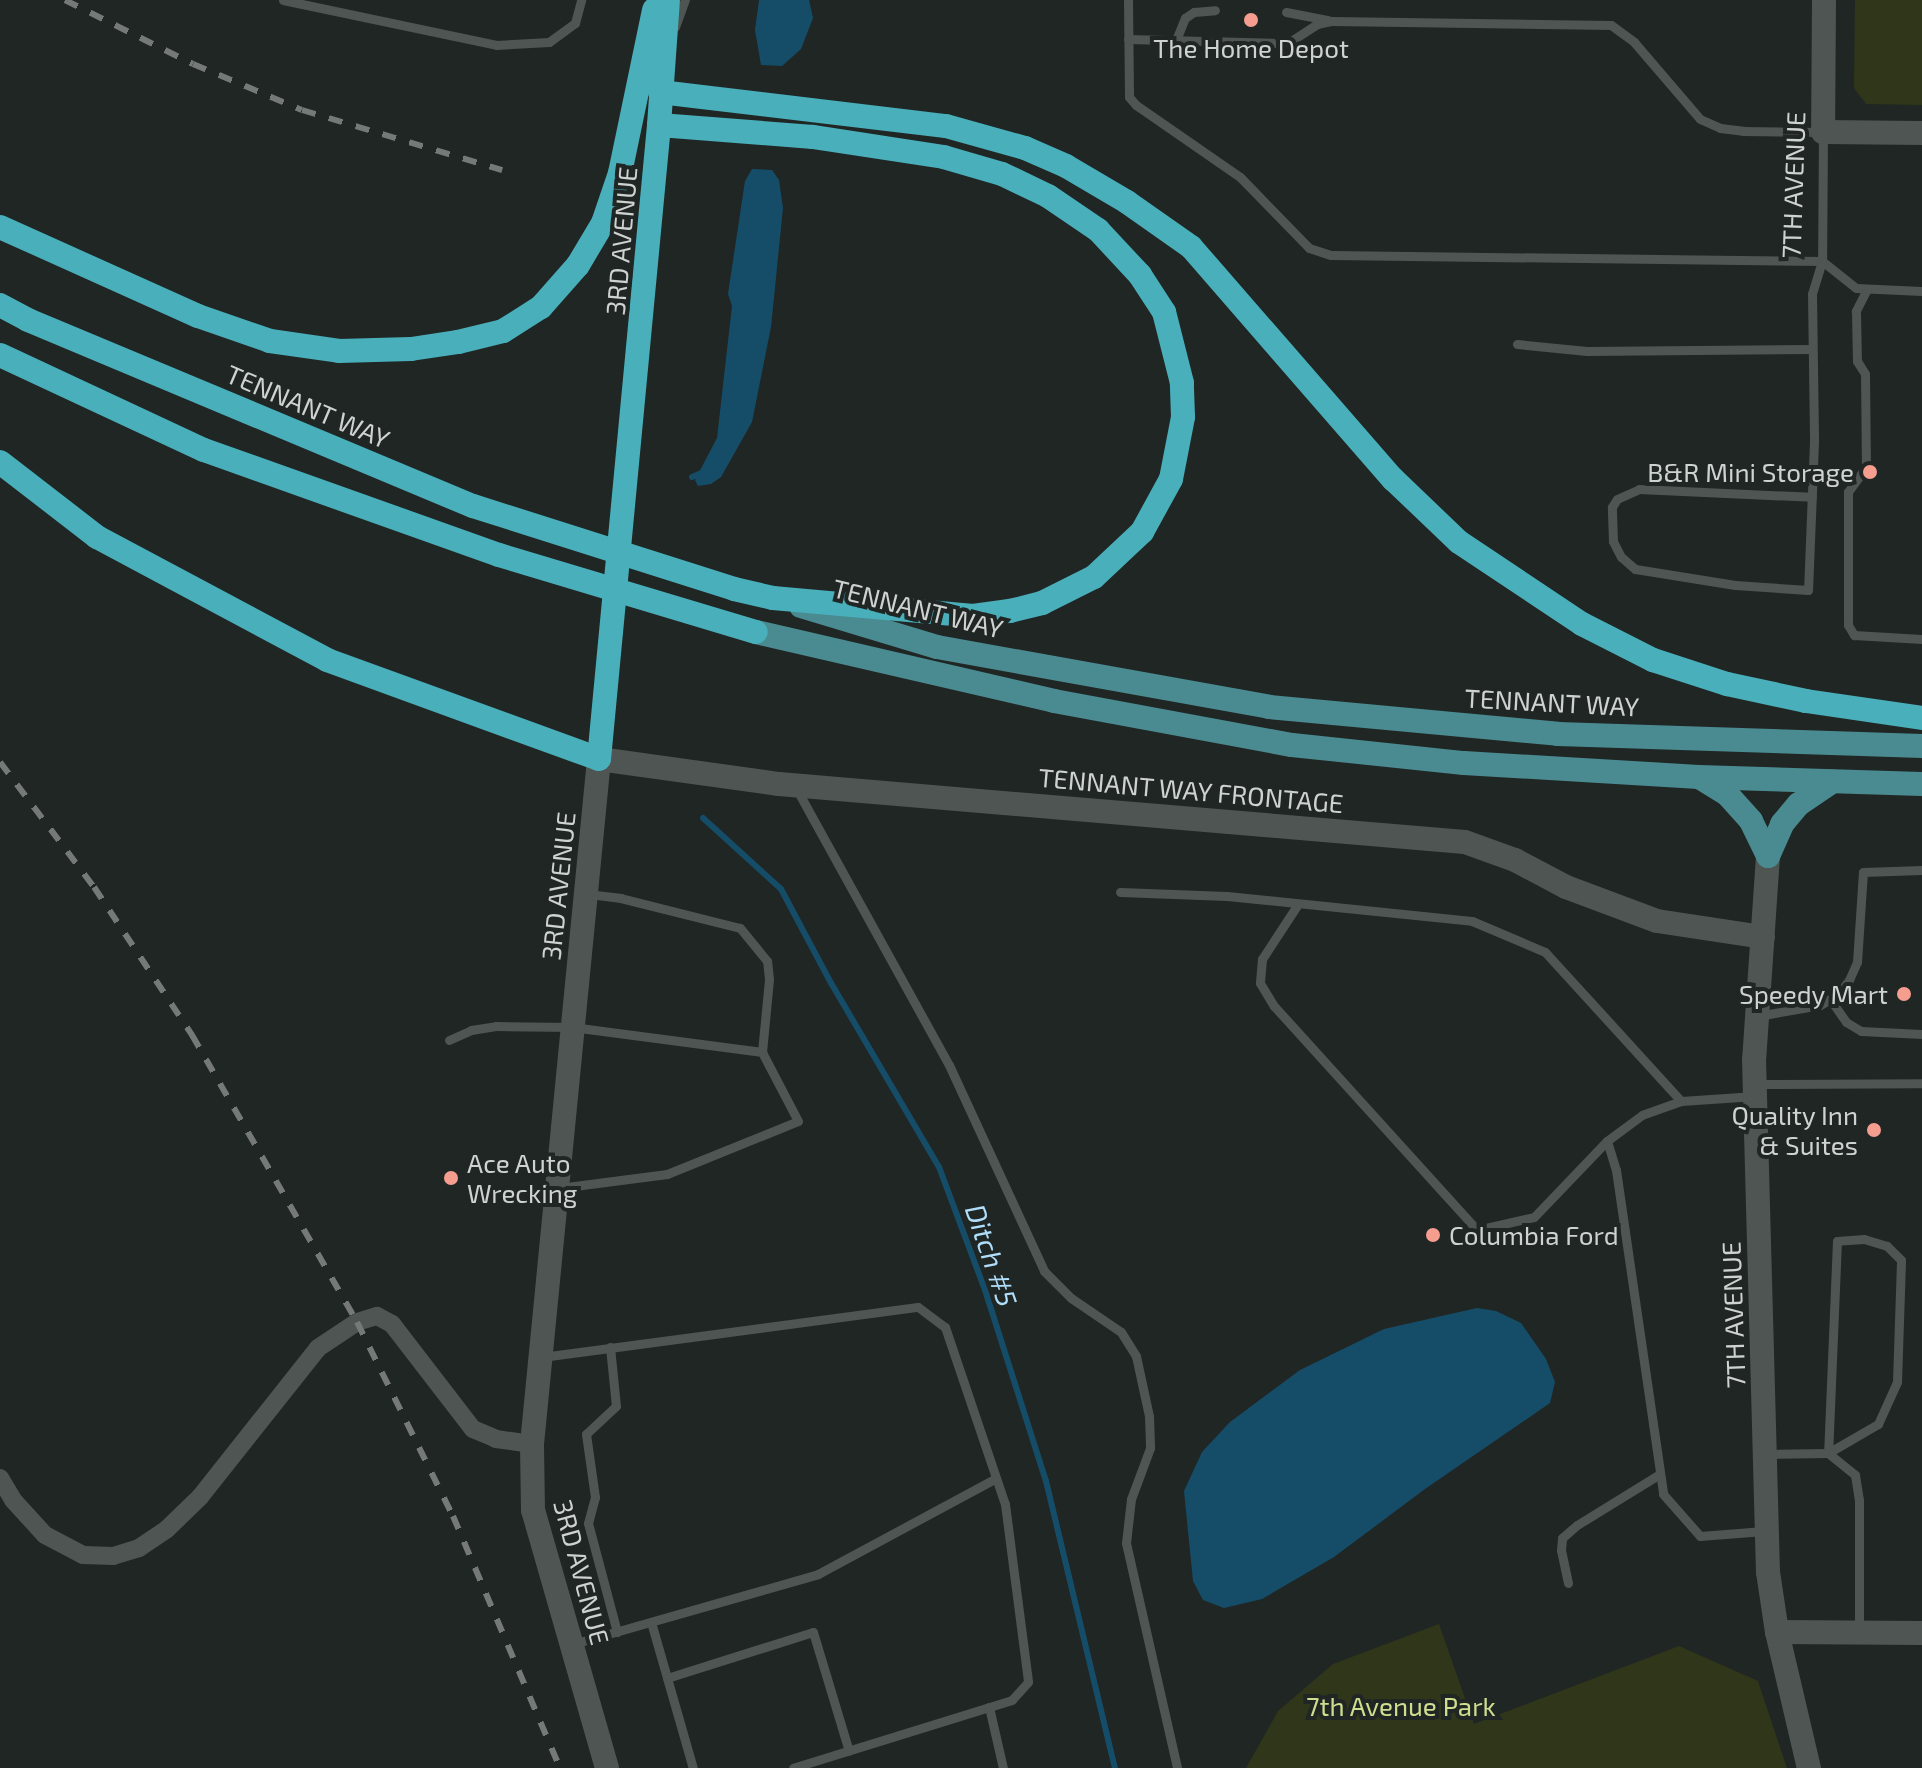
<!DOCTYPE html>
<style>
body{margin:0}
#map{position:relative;width:1922px;height:1768px;overflow:hidden;background:#202624;font-family:"Exo 2",sans-serif}
div>[style]{position:absolute}
[style*='--x']{left:calc(var(--x)*1px);top:calc(var(--y)*1px);width:calc(var(--w)*1px);rotate:calc(var(--a)*1deg)}
.green>*{inset:0;background:#303619}
.water>*{inset:0;background:#154d69}
.stream>*{height:6px;margin:-3px;padding:0 3px;transform-origin:3px;border-radius:3px;background:#154d69}
.lane>*{height:9px;margin:-4.5px;padding:0 4.5px;transform-origin:4.5px;border-radius:4.5px;background:#4e5553}
.street>*{height:18px;margin:-9px;padding:0 9px;transform-origin:9px;border-radius:9px;background:#4e5553}
.secondary>*{height:24px;margin:-12px;padding:0 12px;transform-origin:12px;border-radius:12px;background:#4e5553}
.primary>*{height:24px;margin:-12px;padding:0 12px;transform-origin:12px;border-radius:12px;background:#4a8b91}
.highway>*{height:24px;margin:-12px;padding:0 12px;transform-origin:12px;border-radius:12px;background:#48afbb}
.rail>*{height:6px;margin-top:-3px;transform-origin:0;background:repeating-linear-gradient(90deg,#757a78 0 14px,transparent 0 28px)}
.dots>*{width:22px;height:22px;translate:-50% -50%;box-sizing:border-box;border:4px solid #202624;border-radius:50%}
span{translate:-50% -50%;white-space:nowrap;text-align:center;line-height:1.15;-webkit-text-stroke:8px #202624;paint-order:stroke}
.poi-label{font-size:26px;color:#ced2d1}
.right{translate:-100% -50%;text-align:right}
.left{translate:0 -50%;text-align:left}
.street-label{font-size:26px;color:#ced2d1}
.park-label{font-size:26px;color:#cedd8e}
.water-label{font-size:28px;color:#b0defa;font-style:italic}
</style>
<div id="map">
<div class="green">
<i style="clip-path:polygon(1855px 0,1922px 0,1922px 105px,1866px 104px,1854px 88px)"></i>
<i style="clip-path:polygon(1439px 1624px,1474px 1724px,1679px 1646px,1758px 1681px,1787px 1768px,1246px 1768px,1278px 1711px,1333px 1664px)"></i>
</div>
<div class="water">
<i style="clip-path:polygon(759px 0,809px 0,813px 18px,801px 49px,782px 66px,761px 65px,755px 30px)"></i>
<i style="clip-path:polygon(752px 169px,772px 170px,779px 180px,783px 208px,771px 327px,752px 422px,721px 477px,711px 484px,698px 486px,695px 480px,717px 438px,732px 306px,728px 294px,745px 181px)"></i>
<i style="clip-path:polygon(1477px 1308px,1496px 1311px,1521px 1323px,1546px 1359px,1555px 1382px,1550px 1403px,1425px 1489px,1334px 1557px,1262px 1599px,1224px 1608px,1203px 1600px,1193px 1581px,1184px 1491px,1202px 1452px,1230px 1422px,1300px 1370px,1384px 1329px)"></i>
</div>
<div class="stream">
<i style="--x:692;--y:477;--w:13;--a:-23"></i>
<i style="--x:703;--y:818;--w:105;--a:42.3"></i>
<i style="--x:781;--y:889;--w:106;--a:62"></i>
<i style="--x:831;--y:983;--w:213;--a:59.6"></i>
<i style="--x:939;--y:1167;--w:131;--a:69.5"></i>
<i style="--x:985;--y:1290;--w:201;--a:72.3"></i>
<i style="--x:1046;--y:1481;--w:295;--a:76.5"></i>
</div>
<div class="lane">
<i style="--x:283;--y:0;--w:218;--a:11.9"></i>
<i style="--x:496;--y:45;--w:53;--a:-3.2"></i>
<i style="--x:549;--y:42;--w:32;--a:-36"></i>
<i style="--x:575;--y:23;--w:24;--a:-75"></i>
<i style="--x:1128;--y:0;--w:97;--a:89.4"></i>
<i style="--x:1129;--y:97;--w:11;--a:49"></i>
<i style="--x:1136;--y:105;--w:126;--a:34.7"></i>
<i style="--x:1240;--y:177;--w:99;--a:45.8"></i>
<i style="--x:1309;--y:248;--w:23;--a:18"></i>
<i style="--x:1331;--y:255;--w:491;--a:0.7"></i>
<i style="--x:1822;--y:261;--w:43;--a:38.5"></i>
<i style="--x:1856;--y:288;--w:66;--a:2.6"></i>
<i style="--x:1286;--y:12;--w:43;--a:10.8"></i>
<i style="--x:675;--y:27;--w:29;--a:-70"></i>
<i style="--x:1128;--y:39;--w:149;--a:1.5"></i>
<i style="--x:1277;--y:43;--w:14;--a:-8"></i>
<i style="--x:1291;--y:41;--w:31;--a:-33"></i>
<i style="--x:1317;--y:24;--w:14;--a:-12"></i>
<i style="--x:1331;--y:21;--w:280;--a:0.8"></i>
<i style="--x:1611;--y:25;--w:29;--a:36"></i>
<i style="--x:1634;--y:42;--w:101;--a:49.4"></i>
<i style="--x:1700;--y:119;--w:22;--a:24"></i>
<i style="--x:1720;--y:128;--w:23;--a:7"></i>
<i style="--x:1743;--y:131;--w:80;--a:0.7"></i>
<i style="--x:1823;--y:132;--w:129;--a:90.4"></i>
<i style="--x:1822;--y:261;--w:34;--a:107"></i>
<i style="--x:1812;--y:294;--w:148;--a:89.2"></i>
<i style="--x:1814;--y:442;--w:148;--a:92.3"></i>
<i style="--x:1808;--y:590;--w:73;--a:-176.1"></i>
<i style="--x:1735;--y:585;--w:101;--a:-170.9"></i>
<i style="--x:1635;--y:569;--w:18;--a:-139"></i>
<i style="--x:1621;--y:557;--w:18;--a:-117"></i>
<i style="--x:1613;--y:541;--w:34;--a:-92"></i>
<i style="--x:1612;--y:507;--w:9;--a:-58"></i>
<i style="--x:1617;--y:499;--w:24;--a:-24"></i>
<i style="--x:1639;--y:489;--w:173;--a:2.6"></i>
<i style="--x:1176;--y:40;--w:24;--a:-68"></i>
<i style="--x:1185;--y:18;--w:11;--a:-34"></i>
<i style="--x:1194;--y:12;--w:21;--a:-5"></i>
<i style="--x:1867;--y:289;--w:25;--a:117"></i>
<i style="--x:1856;--y:311;--w:50;--a:88.9"></i>
<i style="--x:1857;--y:361;--w:15;--a:58"></i>
<i style="--x:1865;--y:374;--w:93;--a:89.4"></i>
<i style="--x:1866;--y:467;--w:31;--a:126"></i>
<i style="--x:1848;--y:492;--w:133;--a:90"></i>
<i style="--x:1848;--y:625;--w:12;--a:59"></i>
<i style="--x:1854;--y:635;--w:68;--a:3.4"></i>
<i style="--x:1517;--y:344;--w:70;--a:5.7"></i>
<i style="--x:1587;--y:351;--w:225;--a:-0.5"></i>
<i style="--x:796;--y:788;--w:316;--a:61.1"></i>
<i style="--x:949;--y:1065;--w:227;--a:65.2"></i>
<i style="--x:1044;--y:1271;--w:38;--a:45"></i>
<i style="--x:1071;--y:1298;--w:60;--a:34.2"></i>
<i style="--x:1121;--y:1332;--w:28;--a:58"></i>
<i style="--x:1136;--y:1356;--w:61;--a:77.8"></i>
<i style="--x:1149;--y:1416;--w:32;--a:88"></i>
<i style="--x:1150;--y:1448;--w:54;--a:110.4"></i>
<i style="--x:1131;--y:1499;--w:44;--a:96.5"></i>
<i style="--x:1126;--y:1543;--w:231;--a:77.2"></i>
<i style="--x:1120;--y:892;--w:107;--a:2.1"></i>
<i style="--x:1227;--y:896;--w:246;--a:5.8"></i>
<i style="--x:1472;--y:921;--w:79;--a:23"></i>
<i style="--x:1545;--y:952;--w:202;--a:47.6"></i>
<i style="--x:1298;--y:904;--w:66;--a:123.2"></i>
<i style="--x:1262;--y:959;--w:24;--a:95"></i>
<i style="--x:1260;--y:983;--w:27;--a:59"></i>
<i style="--x:1274;--y:1006;--w:302;--a:47.8"></i>
<i style="--x:1477;--y:1230;--w:58;--a:-12.8"></i>
<i style="--x:1534;--y:1217;--w:105;--a:-46.2"></i>
<i style="--x:1830;--y:999;--w:28;--a:55"></i>
<i style="--x:1846;--y:1022;--w:17;--a:31"></i>
<i style="--x:1861;--y:1031;--w:61;--a:2.8"></i>
<i style="--x:1758;--y:1016;--w:63;--a:-10.1"></i>
<i style="--x:1820;--y:1005;--w:20;--a:-30"></i>
<i style="--x:1837;--y:995;--w:19;--a:-51"></i>
<i style="--x:1849;--y:980;--w:20;--a:-66"></i>
<i style="--x:1857;--y:962;--w:90;--a:-86.2"></i>
<i style="--x:1863;--y:872;--w:59;--a:-1.9"></i>
<i style="--x:449;--y:1040;--w:24;--a:-24"></i>
<i style="--x:471;--y:1030;--w:25;--a:-9"></i>
<i style="--x:496;--y:1026;--w:76;--a:0.8"></i>
<i style="--x:572;--y:1027;--w:192;--a:7.5"></i>
<i style="--x:1758;--y:1084;--w:164;--a:-0.3"></i>
<i style="--x:1755;--y:1096;--w:74;--a:176.1"></i>
<i style="--x:1681;--y:1101;--w:41;--a:160.3"></i>
<i style="--x:1642;--y:1115;--w:44;--a:143.4"></i>
<i style="--x:1607;--y:1141;--w:30;--a:73"></i>
<i style="--x:1616;--y:1170;--w:327;--a:81.7"></i>
<i style="--x:1663;--y:1494;--w:56;--a:48.6"></i>
<i style="--x:1700;--y:1536;--w:64;--a:-4.5"></i>
<i style="--x:559;--y:1188;--w:109;--a:-7.4"></i>
<i style="--x:667;--y:1174;--w:141;--a:-22"></i>
<i style="--x:798;--y:1121;--w:78;--a:-117.6"></i>
<i style="--x:762;--y:1052;--w:73;--a:-84.5"></i>
<i style="--x:769;--y:979;--w:18;--a:-96"></i>
<i style="--x:767;--y:961;--w:43;--a:-129.3"></i>
<i style="--x:740;--y:928;--w:123;--a:-165.9"></i>
<i style="--x:621;--y:898;--w:32;--a:-173"></i>
<i style="--x:610;--y:1347;--w:59;--a:84.2"></i>
<i style="--x:616;--y:1406;--w:41;--a:137"></i>
<i style="--x:586;--y:1434;--w:64;--a:81.9"></i>
<i style="--x:595;--y:1497;--w:27;--a:105"></i>
<i style="--x:588;--y:1523;--w:113;--a:75.1"></i>
<i style="--x:542;--y:1357;--w:379;--a:-7.6"></i>
<i style="--x:918;--y:1307;--w:34;--a:37"></i>
<i style="--x:945;--y:1327;--w:187;--a:71.3"></i>
<i style="--x:1005;--y:1504;--w:179;--a:82.6"></i>
<i style="--x:1028;--y:1682;--w:24;--a:132"></i>
<i style="--x:1012;--y:1700;--w:229;--a:162.8"></i>
<i style="--x:1768;--y:1454;--w:60;--a:-1"></i>
<i style="--x:1828;--y:1453;--w:58;--a:-30.1"></i>
<i style="--x:1878;--y:1424;--w:46;--a:-65.7"></i>
<i style="--x:1897;--y:1382;--w:122;--a:-88.1"></i>
<i style="--x:1901;--y:1260;--w:20;--a:-135"></i>
<i style="--x:1887;--y:1246;--w:24;--a:-163"></i>
<i style="--x:1864;--y:1239;--w:27;--a:176"></i>
<i style="--x:1837;--y:1241;--w:212;--a:92.4"></i>
<i style="--x:1828;--y:1453;--w:35;--a:39"></i>
<i style="--x:1855;--y:1475;--w:25;--a:81"></i>
<i style="--x:1859;--y:1500;--w:132;--a:90"></i>
<i style="--x:1568;--y:1583;--w:34;--a:-102"></i>
<i style="--x:1561;--y:1550;--w:12;--a:-85"></i>
<i style="--x:1562;--y:1538;--w:20;--a:-41"></i>
<i style="--x:1577;--y:1525;--w:97;--a:-31.6"></i>
<i style="--x:651;--y:1622;--w:152;--a:74"></i>
<i style="--x:573;--y:1644;--w:255;--a:-15.9"></i>
<i style="--x:818;--y:1574;--w:202;--a:-28.3"></i>
<i style="--x:667;--y:1678;--w:153;--a:-17.5"></i>
<i style="--x:813;--y:1632;--w:124;--a:73.2"></i>
<i style="--x:989;--y:1707;--w:63;--a:77.1"></i>
</div>
<div class="street">
<i style="--x:0;--y:1478;--w:26;--a:59"></i>
<i style="--x:13;--y:1500;--w:47;--a:47.6"></i>
<i style="--x:45;--y:1535;--w:43;--a:27.8"></i>
<i style="--x:83;--y:1555;--w:30;--a:2"></i>
<i style="--x:113;--y:1556;--w:27;--a:-17"></i>
<i style="--x:139;--y:1548;--w:34;--a:-34"></i>
<i style="--x:167;--y:1529;--w:46;--a:-44.1"></i>
<i style="--x:200;--y:1497;--w:190;--a:-51.6"></i>
<i style="--x:318;--y:1348;--w:47;--a:-33.7"></i>
<i style="--x:357;--y:1322;--w:21;--a:-17"></i>
<i style="--x:377;--y:1316;--w:17;--a:28"></i>
<i style="--x:392;--y:1324;--w:133;--a:52.4"></i>
<i style="--x:473;--y:1429;--w:25;--a:23"></i>
<i style="--x:496;--y:1439;--w:36;--a:8"></i>
</div>
<div class="secondary">
<i style="--x:1824;--y:0;--w:132;--a:90.4"></i>
<i style="--x:1823;--y:132;--w:99;--a:0.6"></i>
<i style="--x:1768;--y:856;--w:203;--a:93.9"></i>
<i style="--x:1754;--y:1059;--w:513;--a:88.44"></i>
<i style="--x:1768;--y:1572;--w:61;--a:81.5"></i>
<i style="--x:1777;--y:1632;--w:140;--a:76.8"></i>
<i style="--x:1777;--y:1632;--w:145;--a:0.4"></i>
<i style="--x:607;--y:1768;--w:268;--a:-106"></i>
<i style="--x:533;--y:1510;--w:66;--a:-90.9"></i>
<i style="--x:532;--y:1444;--w:688;--a:-84.41"></i>
<i style="--x:599;--y:759;--w:182;--a:7.9"></i>
<i style="--x:779;--y:784;--w:688;--a:4.83"></i>
<i style="--x:1465;--y:842;--w:53;--a:19.8"></i>
<i style="--x:1515;--y:860;--w:58;--a:27.9"></i>
<i style="--x:1566;--y:887;--w:97;--a:20.5"></i>
<i style="--x:1657;--y:921;--w:107;--a:8.6"></i>
</div>
<div class="primary">
<i style="--x:801;--y:606;--w:142;--a:16.8"></i>
<i style="--x:937;--y:647;--w:337;--a:10.2"></i>
<i style="--x:1269;--y:707;--w:290;--a:5.3"></i>
<i style="--x:1558;--y:734;--w:364;--a:1.9"></i>
<i style="--x:756;--y:632;--w:306;--a:13"></i>
<i style="--x:1054;--y:701;--w:242;--a:10.5"></i>
<i style="--x:1292;--y:745;--w:173;--a:6"></i>
<i style="--x:1464;--y:763;--w:235;--a:3.4"></i>
<i style="--x:1699;--y:777;--w:223;--a:1.8"></i>
<i style="--x:1701;--y:778;--w:31;--a:32"></i>
<i style="--x:1727;--y:794;--w:36;--a:48"></i>
<i style="--x:1751;--y:821;--w:39;--a:64"></i>
<i style="--x:1768;--y:856;--w:35;--a:-66"></i>
<i style="--x:1782;--y:824;--w:26;--a:-50"></i>
<i style="--x:1799;--y:804;--w:40;--a:-34"></i>
</div>
<div class="highway">
<i style="--x:660;--y:92;--w:288;--a:6.8"></i>
<i style="--x:946;--y:126;--w:82;--a:15.6"></i>
<i style="--x:1025;--y:148;--w:45;--a:23.7"></i>
<i style="--x:1066;--y:166;--w:71;--a:30.5"></i>
<i style="--x:1127;--y:202;--w:78;--a:35.1"></i>
<i style="--x:1191;--y:247;--w:308;--a:49"></i>
<i style="--x:1393;--y:479;--w:91;--a:43.7"></i>
<i style="--x:1459;--y:542;--w:148;--a:33.7"></i>
<i style="--x:1582;--y:624;--w:80;--a:26.9"></i>
<i style="--x:1653;--y:660;--w:78;--a:18"></i>
<i style="--x:1727;--y:684;--w:81;--a:12.1"></i>
<i style="--x:1806;--y:701;--w:117;--a:8.3"></i>
<i style="--x:0;--y:227;--w:217;--a:24.2"></i>
<i style="--x:198;--y:316;--w:76;--a:19.1"></i>
<i style="--x:270;--y:341;--w:70;--a:8.2"></i>
<i style="--x:339;--y:351;--w:72;--a:-1.6"></i>
<i style="--x:411;--y:349;--w:48;--a:-8.5"></i>
<i style="--x:458;--y:342;--w:46;--a:-13.7"></i>
<i style="--x:503;--y:331;--w:45;--a:-32.3"></i>
<i style="--x:541;--y:307;--w:56;--a:-48.6"></i>
<i style="--x:578;--y:265;--w:49;--a:-59.2"></i>
<i style="--x:603;--y:223;--w:53;--a:-71.2"></i>
<i style="--x:620;--y:173;--w:167;--a:-78.2"></i>
<i style="--x:0;--y:305;--w:32;--a:28"></i>
<i style="--x:28;--y:320;--w:482;--a:22.7"></i>
<i style="--x:473;--y:506;--w:274;--a:17.6"></i>
<i style="--x:734;--y:589;--w:40;--a:13"></i>
<i style="--x:773;--y:598;--w:201;--a:5.1"></i>
<i style="--x:973;--y:616;--w:37;--a:-8"></i>
<i style="--x:1010;--y:611;--w:33;--a:-14"></i>
<i style="--x:1042;--y:603;--w:58;--a:-26.6"></i>
<i style="--x:1094;--y:577;--w:66;--a:-43.2"></i>
<i style="--x:1142;--y:532;--w:60;--a:-61.3"></i>
<i style="--x:1171;--y:479;--w:63;--a:-79"></i>
<i style="--x:1183;--y:417;--w:34;--a:-92"></i>
<i style="--x:1182;--y:383;--w:73;--a:-104.2"></i>
<i style="--x:1164;--y:312;--w:44;--a:-123"></i>
<i style="--x:1140;--y:275;--w:62;--a:-133"></i>
<i style="--x:1098;--y:230;--w:60;--a:-145.8"></i>
<i style="--x:1048;--y:196;--w:51;--a:-154.4"></i>
<i style="--x:1002;--y:174;--w:60;--a:-163.7"></i>
<i style="--x:944;--y:157;--w:133;--a:-171.3"></i>
<i style="--x:813;--y:137;--w:154;--a:-175.5"></i>
<i style="--x:0;--y:355;--w:225;--a:25"></i>
<i style="--x:204;--y:450;--w:313;--a:19.6"></i>
<i style="--x:499;--y:555;--w:268;--a:16.7"></i>
<i style="--x:0;--y:462;--w:123;--a:37.7"></i>
<i style="--x:97;--y:537;--w:261;--a:28.1"></i>
<i style="--x:327;--y:660;--w:289;--a:20"></i>
<i style="--x:599;--y:759;--w:637;--a:-84.59"></i>
<i style="--x:659;--y:125;--w:125;--a:-85.9"></i>
</div>
<div class="rail">
<i style="--x:65;--y:0;--w:143;--a:26.6"></i>
<i style="--x:193;--y:64;--w:118;--a:22.9"></i>
<i style="--x:302;--y:110;--w:209;--a:16.7"></i>
<i style="--x:0;--y:762;--w:156;--a:53.1"></i>
<i style="--x:94;--y:887;--w:178;--a:56.5"></i>
<i style="--x:192;--y:1035;--w:331;--a:60.1"></i>
<i style="--x:357;--y:1322;--w:216;--a:63.7"></i>
<i style="--x:453;--y:1516;--w:274;--a:67"></i>
</div>
<div class="dots">
<i style="left:1251px;top:20px;background:#f59d8f"></i>
<i style="left:1870px;top:472px;background:#f59d8f"></i>
<i style="left:1904px;top:994px;background:#f59d8f"></i>
<i style="left:1874px;top:1130px;background:#f59d8f"></i>
<i style="left:451px;top:1178px;background:#f59d8f"></i>
<i style="left:1433px;top:1235px;background:#f59d8f"></i>
</div>
<div class="poi-label">
<span style="left:1251px;top:48px">The Home Depot</span>
<span class="right" style="left:1854px;top:472px">B&amp;R Mini Storage</span>
<span class="right" style="left:1888px;top:994px">Speedy Mart</span>
<span class="right" style="left:1858px;top:1130px">Quality Inn<br>&amp; Suites</span>
<span class="left" style="left:467px;top:1178px">Ace Auto<br>Wrecking</span>
<span class="left" style="left:1449px;top:1235px">Columbia Ford</span>
</div>
<div class="street-label">
<span style="left:1793px;top:185px;rotate:-88deg">7TH AVENUE</span>
<span style="left:621px;top:241px;rotate:-85deg">3RD AVENUE</span>
<span style="left:308px;top:406px;rotate:23deg">TENNANT WAY</span>
<span style="left:918px;top:608px;rotate:14deg">TENNANT WAY</span>
<span style="left:1552px;top:702px;rotate:3deg">TENNANT WAY</span>
<span style="left:1191px;top:790px;rotate:5deg">TENNANT WAY FRONTAGE</span>
<span style="left:558px;top:886px;rotate:-84deg">3RD AVENUE</span>
<span style="left:1733px;top:1315px;rotate:-92deg">7TH AVENUE</span>
<span style="left:582px;top:1572px;rotate:75deg">3RD AVENUE</span>
</div>
<div class="park-label">
<span style="left:1401px;top:1706px">7th Avenue Park</span>
</div>
<div class="water-label">
<span style="left:992px;top:1255px;rotate:71deg">Ditch #5</span>
</div>
</div>
